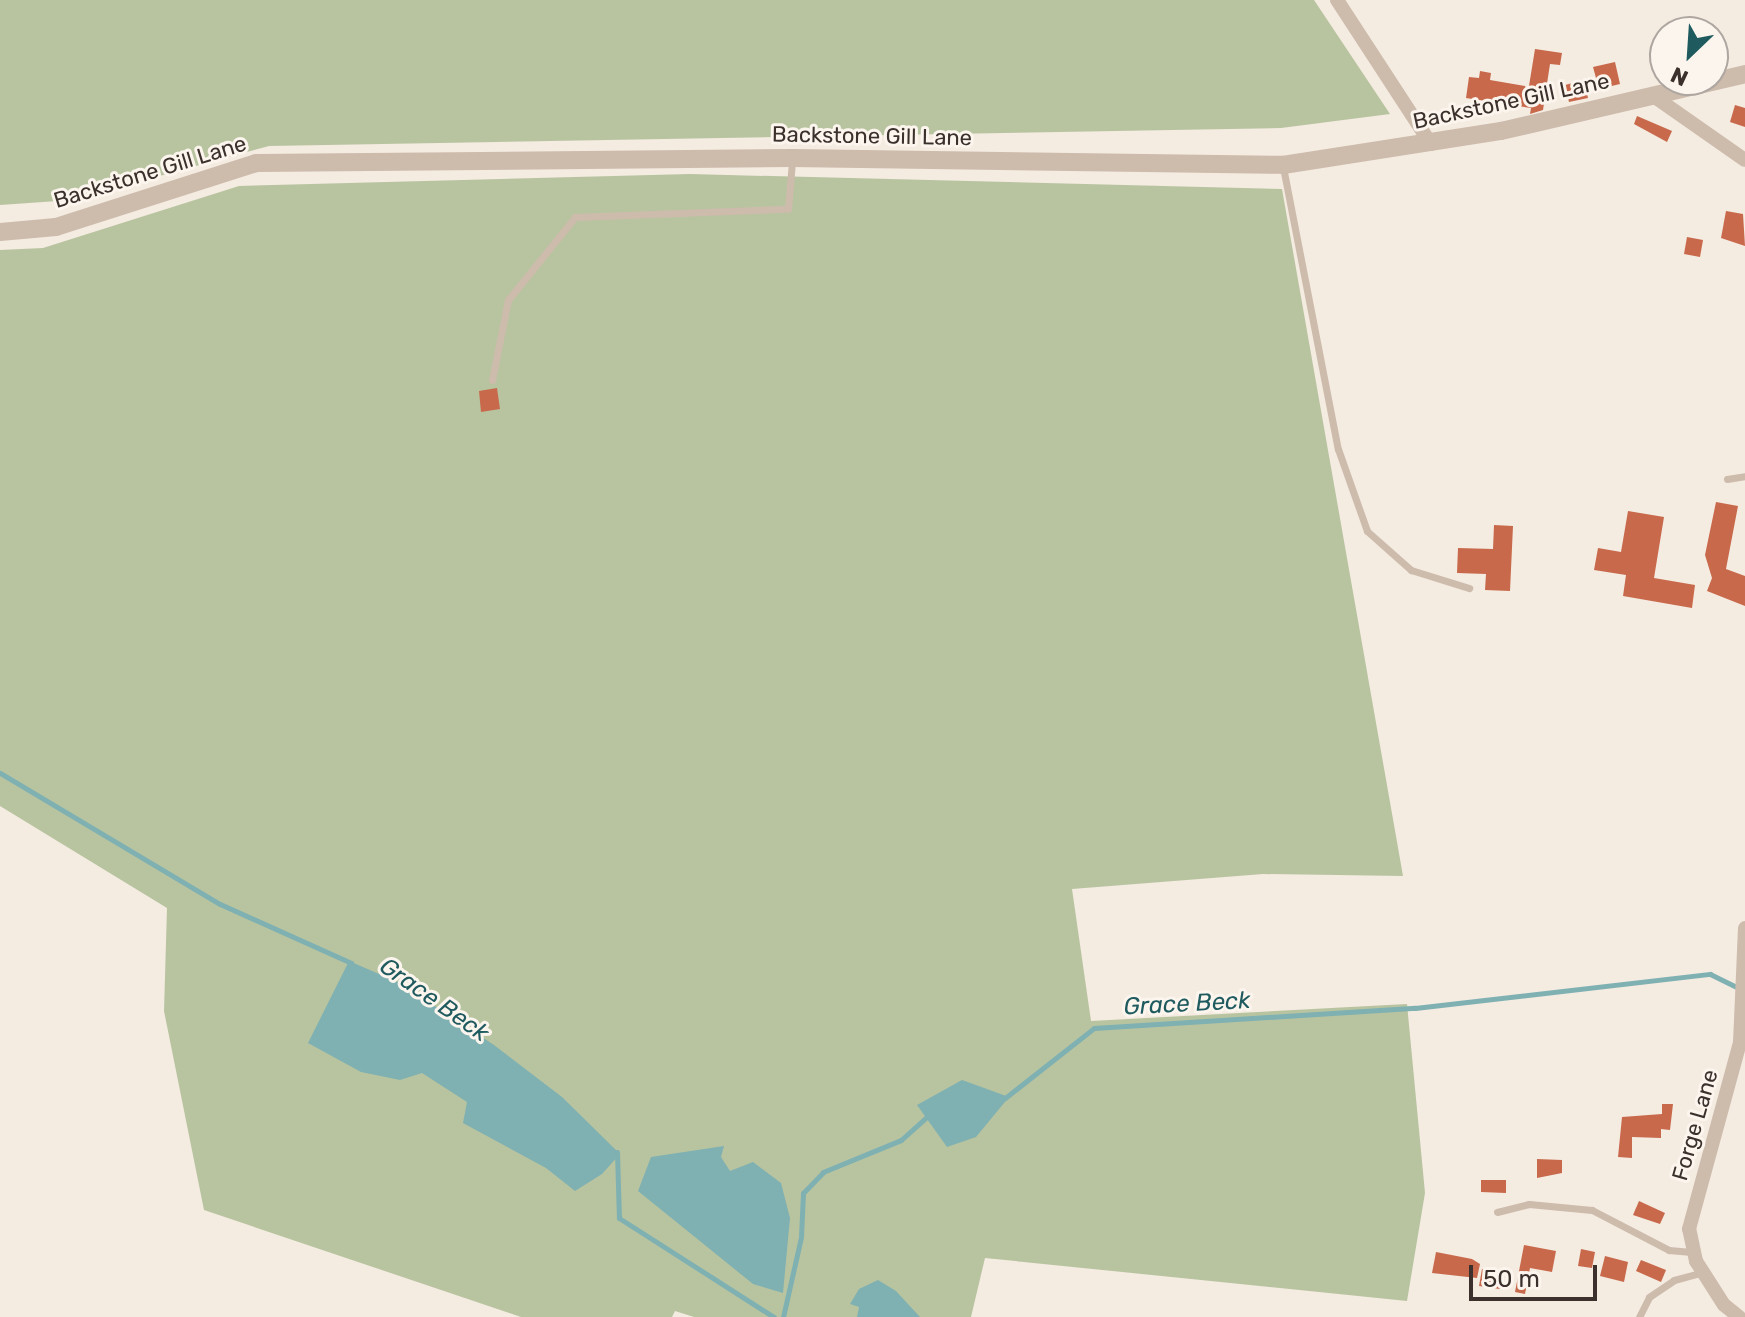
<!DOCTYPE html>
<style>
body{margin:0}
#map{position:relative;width:1745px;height:1317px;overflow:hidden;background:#f4ebe1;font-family:Rubik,sans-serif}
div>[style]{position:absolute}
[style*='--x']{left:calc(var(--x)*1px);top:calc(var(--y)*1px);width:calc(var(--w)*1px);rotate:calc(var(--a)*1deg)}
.green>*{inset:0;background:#b8c4a0}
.water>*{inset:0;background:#7fb0b2}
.stream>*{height:5px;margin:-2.5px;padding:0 2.5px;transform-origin:2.5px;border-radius:2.5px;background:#7fb0b2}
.building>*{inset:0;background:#c8694b}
.service>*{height:7px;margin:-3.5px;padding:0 3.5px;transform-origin:3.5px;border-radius:3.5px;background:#cdbbac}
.minor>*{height:14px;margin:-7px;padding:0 7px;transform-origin:7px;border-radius:7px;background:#cdbbac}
.tertiary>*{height:18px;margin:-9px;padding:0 9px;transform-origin:9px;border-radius:9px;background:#cdbbac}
span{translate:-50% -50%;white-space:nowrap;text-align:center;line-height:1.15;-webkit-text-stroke:6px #fbf5ee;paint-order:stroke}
.street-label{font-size:22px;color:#3b302b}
.water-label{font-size:24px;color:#1f5a5e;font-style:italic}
.north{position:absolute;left:1649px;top:16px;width:80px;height:80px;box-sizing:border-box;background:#fbf5ee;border:2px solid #aea6a0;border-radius:50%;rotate:205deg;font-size:22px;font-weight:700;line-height:32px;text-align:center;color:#3b302b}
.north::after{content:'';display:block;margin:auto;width:28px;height:36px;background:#1f5a5e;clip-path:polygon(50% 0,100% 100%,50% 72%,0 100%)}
.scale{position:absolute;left:1469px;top:1265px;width:128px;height:36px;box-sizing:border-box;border:4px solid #3b302b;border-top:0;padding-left:10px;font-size:24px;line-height:28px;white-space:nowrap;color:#3b302b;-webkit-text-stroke:6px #fbf5ee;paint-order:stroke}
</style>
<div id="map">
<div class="green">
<div style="clip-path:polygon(0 0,1314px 0,1390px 114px,1281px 128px,269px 146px,72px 200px,0 205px)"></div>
<div style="clip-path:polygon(690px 174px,1282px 189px,1403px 876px,1263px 874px,1072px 889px,1091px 1021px,1407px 1004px,1425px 1193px,1407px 1301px,985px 1258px,971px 1317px,694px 1317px,675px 1311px,672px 1317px,521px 1317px,204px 1210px,164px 1011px,167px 908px,0 806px,0 250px,43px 248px,239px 186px)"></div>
</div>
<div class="water">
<div style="clip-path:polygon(349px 961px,400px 983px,494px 1045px,562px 1097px,620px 1154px,602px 1174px,575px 1191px,546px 1168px,463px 1123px,467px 1102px,422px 1073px,400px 1080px,361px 1072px,308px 1043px)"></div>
<div style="clip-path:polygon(962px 1080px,1009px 1097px,976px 1137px,947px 1147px,917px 1105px)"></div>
<div style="clip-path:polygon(724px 1146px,721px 1157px,730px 1171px,753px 1162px,781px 1183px,790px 1218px,783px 1293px,753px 1284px,638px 1191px,651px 1157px)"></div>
<div style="clip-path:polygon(878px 1280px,896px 1291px,920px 1317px,857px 1317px,859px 1307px,850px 1304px,859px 1289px)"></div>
</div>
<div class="stream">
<div style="--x:0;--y:773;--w:256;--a:30.8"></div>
<div style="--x:220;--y:904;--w:144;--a:24.2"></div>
<div style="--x:1005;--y:1098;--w:113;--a:-38.2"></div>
<div style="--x:1094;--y:1028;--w:322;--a:-3.6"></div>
<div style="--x:1415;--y:1008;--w:297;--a:-6.6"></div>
<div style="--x:1710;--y:974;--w:34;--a:26"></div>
<div style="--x:617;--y:1152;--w:66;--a:88.3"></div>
<div style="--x:619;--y:1218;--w:184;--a:32.6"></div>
<div style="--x:783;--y:1317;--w:82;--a:-77.3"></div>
<div style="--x:801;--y:1237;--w:44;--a:-87.4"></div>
<div style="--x:803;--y:1193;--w:29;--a:-46"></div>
<div style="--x:823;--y:1172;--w:84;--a:-22.3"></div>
<div style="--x:901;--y:1140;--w:38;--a:-42"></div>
</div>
<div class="building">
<div style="clip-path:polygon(1535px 49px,1562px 53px,1560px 65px,1550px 64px,1543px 110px,1530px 114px,1531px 108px,1466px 98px,1469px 77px,1479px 78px,1480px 71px,1491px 73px,1490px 80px,1525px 86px,1528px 92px)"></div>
<div style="clip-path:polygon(1615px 62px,1620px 84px,1599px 89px,1593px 67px)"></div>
<div style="clip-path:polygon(1584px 80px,1588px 98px,1569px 102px,1565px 85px)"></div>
<div style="clip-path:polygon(1735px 105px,1745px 108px,1745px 127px,1730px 122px)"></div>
<div style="clip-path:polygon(1637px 116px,1672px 131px,1667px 142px,1634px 124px)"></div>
<div style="clip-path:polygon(1726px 211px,1743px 214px,1745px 246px,1721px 238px)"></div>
<div style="clip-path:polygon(1687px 237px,1703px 240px,1700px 257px,1684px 254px)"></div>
<div style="clip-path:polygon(497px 388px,500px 409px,481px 412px,479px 391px)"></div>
<div style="clip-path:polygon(1716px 502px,1738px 506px,1726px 569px,1745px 576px,1745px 606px,1707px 591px,1712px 578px,1705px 555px)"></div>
<div style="clip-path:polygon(1628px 511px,1664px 517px,1654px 578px,1695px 585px,1692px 608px,1623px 596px,1626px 575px,1594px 570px,1598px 548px,1621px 552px)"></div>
<div style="clip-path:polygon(1494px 525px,1513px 526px,1510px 591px,1485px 590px,1486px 574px,1457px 573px,1458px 548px,1493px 549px)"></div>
<div style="clip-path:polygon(1662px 1104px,1673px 1104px,1670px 1130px,1661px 1129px,1661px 1138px,1632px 1137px,1632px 1158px,1618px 1157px,1622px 1117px,1662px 1114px)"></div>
<div style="clip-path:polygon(1537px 1159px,1562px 1160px,1562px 1173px,1537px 1178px)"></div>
<div style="clip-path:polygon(1481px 1180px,1506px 1180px,1506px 1193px,1481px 1192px)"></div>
<div style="clip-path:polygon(1639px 1201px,1665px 1213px,1660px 1224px,1633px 1215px)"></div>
<div style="clip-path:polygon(1524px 1245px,1556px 1251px,1552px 1272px,1530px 1268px,1525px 1294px,1515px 1292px)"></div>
<div style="clip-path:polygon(1581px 1249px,1595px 1252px,1592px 1268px,1578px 1266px)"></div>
<div style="clip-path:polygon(1436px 1252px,1472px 1259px,1480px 1264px,1477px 1278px,1432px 1273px)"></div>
<div style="clip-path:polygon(1605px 1256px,1628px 1262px,1624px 1282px,1600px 1276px)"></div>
<div style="clip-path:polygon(1641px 1260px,1666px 1270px,1661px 1282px,1636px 1271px)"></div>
<div style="clip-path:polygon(1482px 1269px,1503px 1272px,1500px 1289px,1479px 1286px)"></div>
</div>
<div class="service">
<div style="--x:1283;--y:167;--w:287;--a:79"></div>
<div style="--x:1338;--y:449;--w:87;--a:70.5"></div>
<div style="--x:1367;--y:531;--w:59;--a:41.6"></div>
<div style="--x:1411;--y:570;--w:61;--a:17.2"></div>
<div style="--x:492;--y:380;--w:82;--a:-78.7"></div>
<div style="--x:508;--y:300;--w:107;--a:-51.1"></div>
<div style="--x:575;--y:217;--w:213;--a:-2.2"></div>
<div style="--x:788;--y:209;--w:48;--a:-85.2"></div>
<div style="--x:1727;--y:479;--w:18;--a:-9"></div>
<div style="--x:1497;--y:1212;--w:33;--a:-14"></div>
<div style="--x:1529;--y:1204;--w:63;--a:5.4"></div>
<div style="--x:1592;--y:1210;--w:87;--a:27.5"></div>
<div style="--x:1669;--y:1250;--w:25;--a:5"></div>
<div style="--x:1639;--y:1317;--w:22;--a:-63"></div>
<div style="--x:1649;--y:1297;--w:30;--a:-34"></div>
<div style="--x:1674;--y:1280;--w:30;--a:-15"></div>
</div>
<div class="minor">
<div style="--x:1337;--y:0;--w:172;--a:56.9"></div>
<div style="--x:1652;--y:95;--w:113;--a:35"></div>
<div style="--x:1739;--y:1317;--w:19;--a:-141"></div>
<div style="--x:1724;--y:1305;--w:52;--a:-122.5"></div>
<div style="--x:1696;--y:1261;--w:33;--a:-102"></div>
<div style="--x:1689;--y:1229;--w:193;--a:-74.7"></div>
<div style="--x:1740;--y:1043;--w:115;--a:-87.5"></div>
</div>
<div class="tertiary">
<div style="--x:0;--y:232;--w:56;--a:-5.1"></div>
<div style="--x:56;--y:227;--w:210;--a:-17.7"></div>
<div style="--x:256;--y:163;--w:536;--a:-0.53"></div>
<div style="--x:792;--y:158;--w:491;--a:0.8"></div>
<div style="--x:1283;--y:165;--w:221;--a:-8.9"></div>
<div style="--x:1501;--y:131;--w:251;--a:-13.1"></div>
</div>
<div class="street-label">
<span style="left:1511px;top:101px;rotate:-12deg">Backstone Gill Lane</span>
<span style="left:872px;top:136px;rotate:1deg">Backstone Gill Lane</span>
<span style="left:150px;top:172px;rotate:-17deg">Backstone Gill Lane</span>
<span style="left:1695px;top:1125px;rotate:-74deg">Forge Lane</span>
</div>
<div class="water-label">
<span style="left:434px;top:1000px;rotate:35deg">Grace Beck</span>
<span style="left:1187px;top:1004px;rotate:-3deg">Grace Beck</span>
</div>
<div class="north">N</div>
<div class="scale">50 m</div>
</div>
